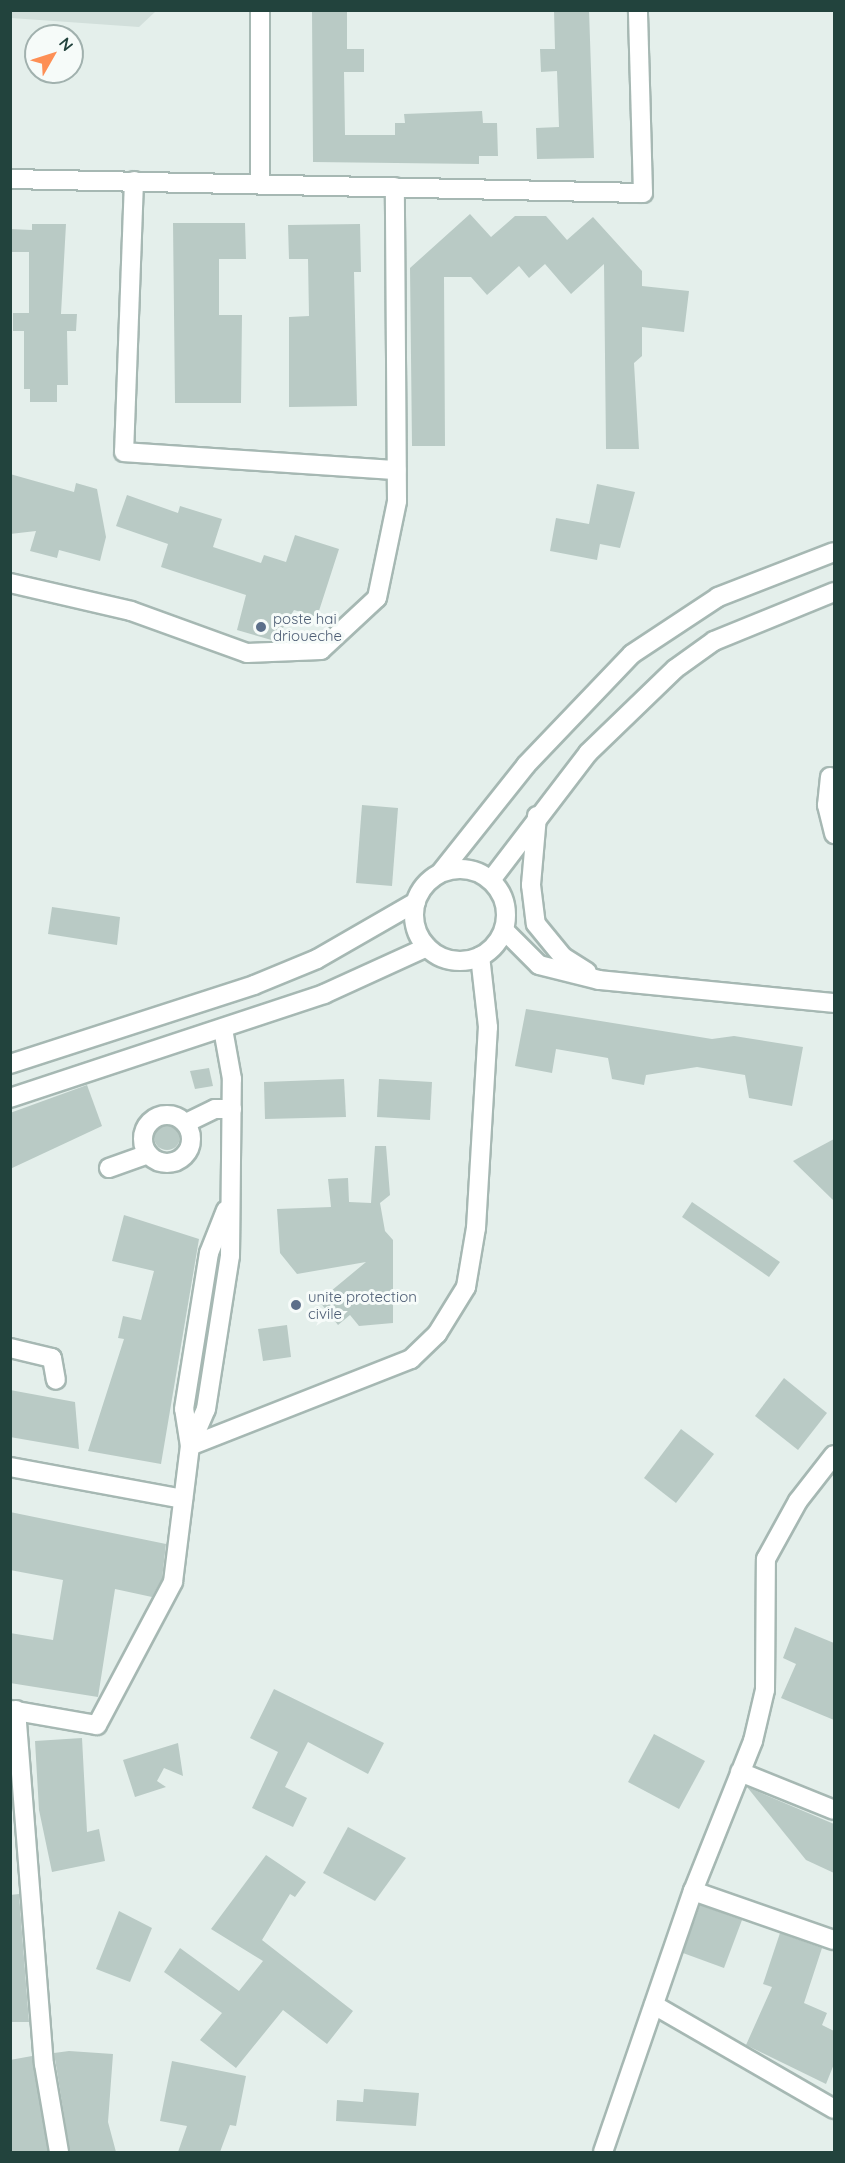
<!DOCTYPE html>
<style>
body{margin:0}
#map{position:relative;width:845px;height:2163px;overflow:hidden;background:#e4efeb;font-family:Quicksand,sans-serif}
div>[style]{position:absolute}
[style*='--x']{left:calc(var(--x)*1px);top:calc(var(--y)*1px);width:calc(var(--w)*1px);rotate:calc(var(--a)*1deg)}
.built>*{inset:0;background:#d2dfdb}
.building>*{inset:0;background:#b9cac5}
.round{border-radius:50%}
.roads{filter:drop-shadow(2px 0 #a6b8b3) drop-shadow(-2px 0 #a6b8b3) drop-shadow(0 2px #a6b8b3) drop-shadow(0 -2px #a6b8b3)}
.minor>*{height:18px;margin:-9px;padding:0 9px;transform-origin:9px;border-radius:9px;background:#fff}
.minor>.ring{margin:-9px;padding:0;box-sizing:content-box;background:none;border:18px solid #fff;border-radius:50%}
.dots>*{width:16px;height:16px;translate:-50% -50%;box-sizing:border-box;border:3px solid #f6fbf9;border-radius:50%}
span{translate:-50% -50%;white-space:nowrap;text-align:center;line-height:1.15;-webkit-text-stroke:6px #f6fbf9;paint-order:stroke}
.service-label{font-size:15px;color:#4e5e75}
.left{translate:0 -50%;text-align:left}
.frame{position:absolute;inset:0;border:12px solid #22433d;pointer-events:none}
.north{position:absolute;left:24px;top:24px;width:60px;height:60px;box-sizing:border-box;background:#f6fbf9;border:2px solid #a1b1ae;border-radius:50%;rotate:51deg;font-size:16px;font-weight:700;line-height:24px;text-align:center;color:#22433d}
.north::after{content:'';display:block;margin:auto;width:21px;height:27px;background:#fd8f55;clip-path:polygon(50% 0,100% 100%,50% 72%,0 100%)}
</style>
<div id="map">
<div class="built">
<div style="clip-path:polygon(10px 11px,11px 10px,156px 11px,139px 27px,11px 18px)"></div>
</div>
<div class="building">
<div style="clip-path:polygon(312px 10px,347px 10px,347px 49px,364px 49px,364px 72px,344px 72px,345px 135px,395px 135px,395px 123px,405px 123px,404px 114px,482px 111px,483px 123px,497px 123px,498px 156px,479px 156px,479px 164px,313px 162px)"></div>
<div style="clip-path:polygon(554px 10px,589px 10px,594px 158px,537px 159px,536px 128px,559px 127px,557px 71px,541px 72px,540px 49px,555px 49px)"></div>
<div style="clip-path:polygon(470px 214px,491px 237px,515px 216px,546px 216px,567px 240px,593px 217px,642px 271px,642px 286px,689px 291px,684px 332px,642px 327px,642px 356px,634px 363px,639px 449px,606px 449px,604px 264px,571px 294px,545px 264px,529px 278px,519px 266px,487px 295px,471px 277px,444px 277px,445px 446px,412px 446px,410px 268px)"></div>
<div style="clip-path:polygon(173px 223px,245px 223px,246px 259px,219px 259px,219px 315px,242px 315px,241px 403px,175px 403px)"></div>
<div style="clip-path:polygon(32px 224px,66px 224px,61px 314px,77px 314px,76px 331px,67px 331px,68px 385px,57px 385px,57px 402px,30px 402px,30px 389px,24px 389px,24px 331px,13px 331px,13px 313px,29px 313px,29px 252px,10px 252px,10px 229px,32px 230px)"></div>
<div style="clip-path:polygon(360px 224px,361px 272px,354px 272px,357px 406px,289px 407px,289px 317px,309px 316px,308px 259px,289px 259px,288px 225px)"></div>
<div style="clip-path:polygon(10px 474px,74px 492px,76px 483px,97px 489px,106px 537px,100px 561px,59px 550px,57px 558px,30px 551px,36px 531px,10px 534px)"></div>
<div style="clip-path:polygon(597px 484px,635px 492px,620px 548px,600px 544px,597px 560px,550px 551px,556px 518px,589px 524px)"></div>
<div style="clip-path:polygon(127px 495px,178px 513px,180px 506px,222px 519px,213px 547px,261px 563px,264px 555px,286px 562px,295px 535px,339px 549px,317px 617px,294px 610px,275px 641px,237px 630px,246px 595px,161px 567px,168px 544px,116px 526px)"></div>
<div style="clip-path:polygon(362px 805px,398px 808px,392px 886px,356px 883px)"></div>
<div style="clip-path:polygon(52px 907px,120px 917px,117px 945px,48px 934px)"></div>
<div style="clip-path:polygon(526px 1009px,712px 1039px,734px 1036px,803px 1047px,792px 1106px,749px 1098px,745px 1075px,697px 1067px,646px 1075px,644px 1085px,612px 1079px,608px 1058px,556px 1049px,552px 1073px,515px 1066px)"></div>
<div style="clip-path:polygon(209px 1068px,213px 1086px,195px 1089px,190px 1071px)"></div>
<div style="clip-path:polygon(344px 1079px,346px 1117px,265px 1119px,264px 1082px)"></div>
<div style="clip-path:polygon(379px 1079px,432px 1082px,430px 1120px,377px 1117px)"></div>
<div style="clip-path:polygon(87px 1085px,102px 1126px,10px 1169px,10px 1113px)"></div>
<div class="round" style="left:154px;top:1124px;width:26px;height:26px"></div>
<div style="clip-path:polygon(834px 1139px,834px 1201px,793px 1161px)"></div>
<div style="clip-path:polygon(375px 1146px,386px 1146px,390px 1195px,380px 1203px,385px 1231px,393px 1240px,393px 1323px,359px 1326px,350px 1315px,338px 1325px,319px 1301px,366px 1262px,297px 1274px,280px 1253px,277px 1209px,331px 1207px,328px 1179px,348px 1178px,349px 1202px,371px 1203px)"></div>
<div style="clip-path:polygon(692px 1202px,780px 1262px,769px 1277px,682px 1217px)"></div>
<div style="clip-path:polygon(124px 1215px,199px 1239px,161px 1464px,88px 1451px,124px 1339px,118px 1338px,123px 1316px,141px 1320px,154px 1271px,112px 1261px)"></div>
<div style="clip-path:polygon(287px 1325px,291px 1357px,263px 1361px,258px 1329px)"></div>
<div style="clip-path:polygon(784px 1378px,827px 1413px,798px 1450px,755px 1416px)"></div>
<div style="clip-path:polygon(10px 1390px,75px 1402px,79px 1449px,10px 1437px)"></div>
<div style="clip-path:polygon(681px 1429px,714px 1454px,676px 1503px,644px 1478px)"></div>
<div style="clip-path:polygon(10px 1512px,166px 1544px,162px 1579px,152px 1597px,115px 1589px,98px 1697px,10px 1683px,10px 1633px,53px 1640px,63px 1580px,10px 1570px)"></div>
<div style="clip-path:polygon(795px 1627px,834px 1643px,834px 1720px,781px 1698px,796px 1664px,783px 1658px)"></div>
<div style="clip-path:polygon(274px 1689px,384px 1743px,368px 1774px,308px 1742px,285px 1787px,307px 1798px,293px 1827px,252px 1808px,278px 1752px,250px 1738px)"></div>
<div style="clip-path:polygon(654px 1734px,705px 1761px,679px 1809px,628px 1782px)"></div>
<div style="clip-path:polygon(82px 1738px,87px 1832px,99px 1829px,105px 1861px,52px 1872px,39px 1810px,35px 1741px)"></div>
<div style="clip-path:polygon(178px 1743px,183px 1776px,164px 1768px,157px 1781px,166px 1787px,135px 1797px,123px 1760px)"></div>
<div style="clip-path:polygon(747px 1787px,834px 1824px,834px 1873px,806px 1860px)"></div>
<div style="clip-path:polygon(348px 1827px,406px 1858px,375px 1901px,323px 1873px)"></div>
<div style="clip-path:polygon(266px 1855px,306px 1882px,295px 1897px,290px 1894px,262px 1940px,353px 2011px,327px 2044px,283px 2010px,236px 2068px,200px 2040px,222px 2013px,164px 1972px,180px 1948px,239px 1991px,263px 1961px,211px 1929px)"></div>
<div style="clip-path:polygon(19px 1894px,29px 2022px,10px 2022px,10px 1895px)"></div>
<div style="clip-path:polygon(700px 1905px,742px 1920px,724px 1968px,683px 1953px)"></div>
<div style="clip-path:polygon(119px 1911px,152px 1928px,130px 1982px,96px 1969px)"></div>
<div style="clip-path:polygon(780px 1933px,822px 1948px,804px 2003px,827px 2013px,822px 2025px,834px 2031px,834px 2064px,826px 2084px,746px 2045px,772px 1987px,763px 1984px)"></div>
<div style="clip-path:polygon(69px 2051px,113px 2054px,108px 2122px,116px 2152px,70px 2152px,54px 2053px)"></div>
<div style="clip-path:polygon(32px 2056px,48px 2152px,10px 2152px,10px 2060px)"></div>
<div style="clip-path:polygon(172px 2061px,246px 2076px,236px 2126px,230px 2125px,220px 2152px,178px 2152px,187px 2126px,160px 2121px)"></div>
<div style="clip-path:polygon(364px 2089px,419px 2093px,416px 2126px,336px 2121px,337px 2100px,363px 2102px)"></div>
</div>
<div class="roads">
<div class="minor">
<div style="--x:260;--y:10;--w:173;--a:90"></div>
<div style="--x:10;--y:179;--w:633;--a:1.27"></div>
<div style="--x:643;--y:193;--w:183;--a:-91.6"></div>
<div style="--x:134;--y:181;--w:271;--a:92.1"></div>
<div style="--x:124;--y:452;--w:273;--a:3.8"></div>
<div style="--x:10;--y:583;--w:124;--a:13"></div>
<div style="--x:131;--y:611;--w:123;--a:19.9"></div>
<div style="--x:247;--y:653;--w:74;--a:-2.3"></div>
<div style="--x:321;--y:650;--w:76;--a:-42.9"></div>
<div style="--x:377;--y:598;--w:99;--a:-78.3"></div>
<div style="--x:397;--y:501;--w:314;--a:-90.4"></div>
<div style="--x:830;--y:777;--w:28;--a:96"></div>
<div style="--x:827;--y:805;--w:30;--a:76"></div>
<div style="--x:537;--y:816;--w:69;--a:95"></div>
<div style="--x:531;--y:885;--w:39;--a:83"></div>
<div style="--x:536;--y:924;--w:43;--a:50.7"></div>
<div style="--x:563;--y:957;--w:28;--a:32"></div>
<div class="ring" style="left:414px;top:869px;width:74px;height:74px"></div>
<div style="--x:441;--y:872;--w:137;--a:-51.5"></div>
<div style="--x:526;--y:765;--w:153;--a:-46.3"></div>
<div style="--x:632;--y:654;--w:103;--a:-33.5"></div>
<div style="--x:718;--y:597;--w:124;--a:-21.2"></div>
<div style="--x:491;--y:880;--w:160;--a:-52.6"></div>
<div style="--x:588;--y:753;--w:121;--a:-44"></div>
<div style="--x:675;--y:669;--w:48;--a:-35.7"></div>
<div style="--x:714;--y:641;--w:130;--a:-22.2"></div>
<div style="--x:504;--y:930;--w:49;--a:45"></div>
<div style="--x:539;--y:965;--w:62;--a:14"></div>
<div style="--x:599;--y:980;--w:236;--a:5.6"></div>
<div style="--x:10;--y:1064;--w:256;--a:-17.9"></div>
<div style="--x:254;--y:985;--w:68;--a:-22.4"></div>
<div style="--x:317;--y:959;--w:114;--a:-29.9"></div>
<div style="--x:10;--y:1098;--w:331;--a:-18.3"></div>
<div style="--x:324;--y:994;--w:113;--a:-24.5"></div>
<div class="ring" style="left:143px;top:1115px;width:30px;height:30px"></div>
<div style="--x:186;--y:1123;--w:32;--a:-26"></div>
<div style="--x:215;--y:1109;--w:17;--a:0"></div>
<div style="--x:109;--y:1168;--w:41;--a:-19.7"></div>
<div style="--x:10;--y:1348;--w:43;--a:13.4"></div>
<div style="--x:52;--y:1358;--w:22;--a:80"></div>
<div style="--x:190;--y:1446;--w:238;--a:-21.5"></div>
<div style="--x:411;--y:1359;--w:36;--a:-44"></div>
<div style="--x:437;--y:1334;--w:55;--a:-58.3"></div>
<div style="--x:466;--y:1287;--w:60;--a:-80.4"></div>
<div style="--x:476;--y:1228;--w:201;--a:-86.6"></div>
<div style="--x:488;--y:1027;--w:71;--a:-96.4"></div>
<div style="--x:190;--y:1446;--w:37;--a:-99"></div>
<div style="--x:184;--y:1409;--w:158;--a:-80.9"></div>
<div style="--x:209;--y:1253;--w:46;--a:-68.4"></div>
<div style="--x:10;--y:1467;--w:176;--a:10.5"></div>
<div style="--x:10;--y:1710;--w:88;--a:9.8"></div>
<div style="--x:97;--y:1725;--w:162;--a:-62"></div>
<div style="--x:173;--y:1582;--w:137;--a:-82.9"></div>
<div style="--x:190;--y:1446;--w:40;--a:-66.6"></div>
<div style="--x:206;--y:1409;--w:155;--a:-81.1"></div>
<div style="--x:230;--y:1256;--w:177;--a:-89.4"></div>
<div style="--x:232;--y:1079;--w:51;--a:-100.2"></div>
<div style="--x:16;--y:1710;--w:355;--a:85.5"></div>
<div style="--x:44;--y:2064;--w:89;--a:80.3"></div>
<div style="--x:740;--y:1772;--w:101;--a:22"></div>
<div style="--x:693;--y:1891;--w:149;--a:19.2"></div>
<div style="--x:654;--y:2005;--w:208;--a:30"></div>
<div style="--x:603;--y:2152;--w:276;--a:-71"></div>
<div style="--x:693;--y:1891;--w:162;--a:-68.2"></div>
<div style="--x:753;--y:1741;--w:52;--a:-76.8"></div>
<div style="--x:765;--y:1690;--w:131;--a:-89.6"></div>
<div style="--x:766;--y:1559;--w:66;--a:-61.1"></div>
<div style="--x:798;--y:1501;--w:58;--a:-52"></div>
</div>
</div>
<div class="dots">
<div style="left:261px;top:627px;background:#5c6f8a"></div>
<div style="left:296px;top:1305px;background:#5c6f8a"></div>
</div>
<div class="service-label">
<span class="left" style="left:273px;top:627px">poste hai<br>drioueche</span>
<span class="left" style="left:308px;top:1305px">unite protection<br>civile</span>
</div>
<div class="frame"></div>
<div class="north">N</div>
</div>
